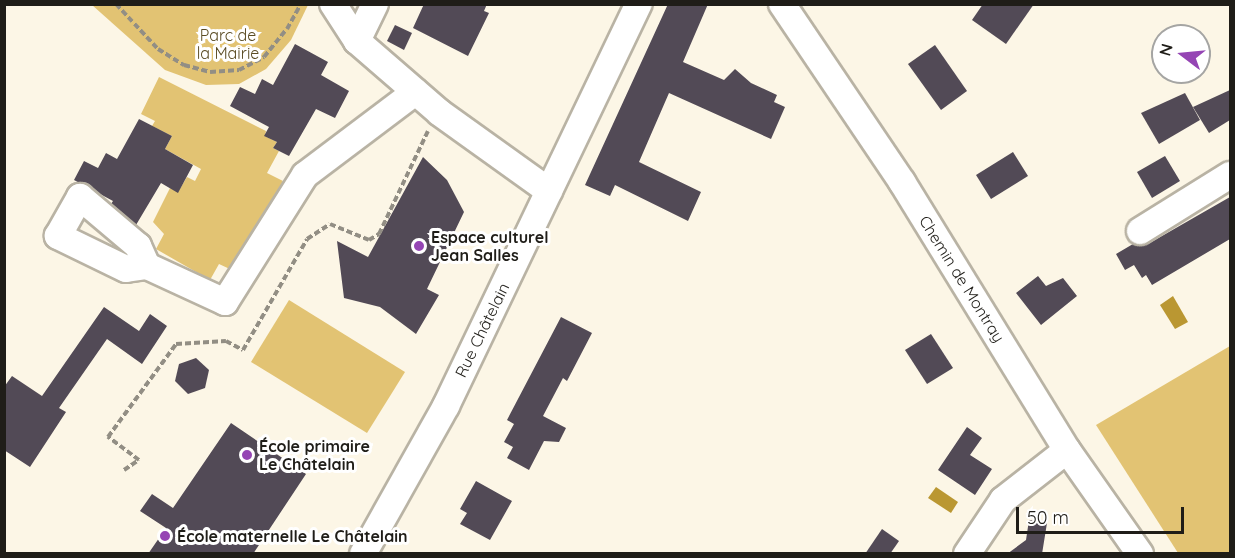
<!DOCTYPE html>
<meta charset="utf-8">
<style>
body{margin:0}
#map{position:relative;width:1235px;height:558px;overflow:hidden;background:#fcf6e6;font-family:Quicksand,sans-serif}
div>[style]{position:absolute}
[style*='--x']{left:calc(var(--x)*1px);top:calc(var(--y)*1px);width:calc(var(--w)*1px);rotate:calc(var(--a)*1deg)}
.green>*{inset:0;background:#e2c373}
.water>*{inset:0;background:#ba9732}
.building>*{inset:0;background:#524a56}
.path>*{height:4px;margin-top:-2px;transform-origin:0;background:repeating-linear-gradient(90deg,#928e84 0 6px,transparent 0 9px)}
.roads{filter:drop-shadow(2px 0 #b9b3a4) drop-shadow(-2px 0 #b9b3a4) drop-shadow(0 2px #b9b3a4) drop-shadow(0 -2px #b9b3a4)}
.minor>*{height:26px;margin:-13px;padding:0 13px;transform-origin:13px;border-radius:13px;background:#fff}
.dots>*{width:16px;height:16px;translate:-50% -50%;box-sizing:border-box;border:3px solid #fff;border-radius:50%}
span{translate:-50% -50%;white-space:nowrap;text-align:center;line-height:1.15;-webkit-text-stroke:6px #fff;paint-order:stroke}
.park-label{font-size:16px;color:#5a4b23}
.poi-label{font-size:16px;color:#1f1d18;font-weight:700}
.left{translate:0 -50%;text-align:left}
.street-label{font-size:16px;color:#1f1d18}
.frame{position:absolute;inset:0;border:6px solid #1f1d18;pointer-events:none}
.north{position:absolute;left:1151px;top:24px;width:60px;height:60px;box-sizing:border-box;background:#fff;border:2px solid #a5a5a3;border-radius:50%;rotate:286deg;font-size:16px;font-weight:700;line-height:24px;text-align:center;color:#1f1d18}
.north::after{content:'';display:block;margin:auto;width:21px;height:27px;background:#9545b4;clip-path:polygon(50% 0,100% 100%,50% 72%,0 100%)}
.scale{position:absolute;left:1016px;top:507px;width:168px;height:27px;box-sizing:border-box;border:3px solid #1f1d18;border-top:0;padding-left:8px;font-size:18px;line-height:21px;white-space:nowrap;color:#1f1d18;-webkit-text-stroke:4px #fff;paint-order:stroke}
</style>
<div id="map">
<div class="green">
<div style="clip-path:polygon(92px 5px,308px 5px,291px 40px,266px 69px,239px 84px,206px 85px,165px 70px)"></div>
<div style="clip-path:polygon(159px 77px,266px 131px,265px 136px,277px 142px,273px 148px,279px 151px,267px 173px,283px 181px,257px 229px,234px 271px,219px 264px,210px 280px,156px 249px,164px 234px,153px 222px,170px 188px,178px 192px,187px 177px,195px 181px,201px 169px,165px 149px,172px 136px,152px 126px,155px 121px,141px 114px)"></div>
<div style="clip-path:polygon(289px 300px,405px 372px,367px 433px,251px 362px)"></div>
<div style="clip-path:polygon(1230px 346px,1230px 553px,1178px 553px,1096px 425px)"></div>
</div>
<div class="water">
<div style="clip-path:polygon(1173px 296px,1188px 322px,1175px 329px,1160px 305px)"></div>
<div style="clip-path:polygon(936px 487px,958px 502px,951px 513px,928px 498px)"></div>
</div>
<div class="building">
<div style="clip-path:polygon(424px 4px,487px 4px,484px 11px,489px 13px,468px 56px,413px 28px)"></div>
<div style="clip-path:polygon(668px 4px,708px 4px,683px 62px,724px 80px,735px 69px,751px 83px,777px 95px,774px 102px,785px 107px,771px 139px,669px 93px,639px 162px,701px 192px,688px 221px,615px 185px,610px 196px,585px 185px)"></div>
<div style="clip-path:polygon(983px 4px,1034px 4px,1006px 44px,972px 20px)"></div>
<div style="clip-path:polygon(395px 25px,412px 33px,404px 50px,387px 41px)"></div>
<div style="clip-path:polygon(295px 44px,328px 62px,321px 75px,349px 91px,335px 118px,316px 109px,289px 156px,273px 148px,277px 142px,264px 136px,269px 127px,230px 106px,240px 87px,255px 94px,262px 79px,273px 85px)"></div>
<div style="clip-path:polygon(935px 45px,967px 91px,941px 110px,908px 64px)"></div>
<div style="clip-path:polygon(1230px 90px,1230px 120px,1209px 133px,1193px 107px)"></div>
<div style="clip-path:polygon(1185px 93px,1200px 120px,1159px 144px,1141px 113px)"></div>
<div style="clip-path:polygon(139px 119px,172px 136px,165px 149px,193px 165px,178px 193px,161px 183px,136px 225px,111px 204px,113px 201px,74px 180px,84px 161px,98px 168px,106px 153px,117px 159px)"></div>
<div style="clip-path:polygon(1013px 152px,1028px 176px,991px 199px,976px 175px)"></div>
<div style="clip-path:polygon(1165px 156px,1180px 181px,1152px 198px,1137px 172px)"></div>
<div style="clip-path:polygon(423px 157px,447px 180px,464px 212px,427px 289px,439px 295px,416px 334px,380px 307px,344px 298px,337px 241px,368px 257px)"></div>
<div style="clip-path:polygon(1230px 197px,1230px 239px,1152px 285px,1146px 275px,1142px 278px,1134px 265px,1125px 270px,1116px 254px,1133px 244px,1148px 244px)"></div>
<div style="clip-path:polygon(1038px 276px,1046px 286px,1063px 278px,1077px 296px,1041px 325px,1016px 293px)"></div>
<div style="clip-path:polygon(104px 307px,139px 331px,150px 314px,167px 326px,142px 364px,107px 339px,59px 408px,66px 412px,30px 467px,4px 450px,4px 387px,12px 376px,42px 396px)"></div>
<div style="clip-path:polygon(561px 317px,592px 333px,567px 381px,563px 378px,543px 416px,566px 428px,559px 442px,544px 441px,529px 470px,507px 458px,513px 447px,504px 442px,514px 424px,507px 420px)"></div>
<div style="clip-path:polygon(931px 334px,953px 368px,927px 384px,905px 350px)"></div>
<div style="clip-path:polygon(196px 358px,209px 370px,205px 388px,188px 394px,175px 381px,179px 364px)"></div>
<div style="clip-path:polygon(231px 423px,306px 474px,253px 554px,148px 554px,166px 528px,140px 511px,152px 494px,173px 508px)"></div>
<div style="clip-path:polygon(967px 427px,982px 438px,970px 455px,992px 469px,975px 495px,938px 470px)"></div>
<div style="clip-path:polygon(476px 481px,512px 501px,490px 540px,460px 524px,467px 513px,460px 509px)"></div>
<div style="clip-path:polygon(1029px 520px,1047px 523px,1042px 554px,1007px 554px,1026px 540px)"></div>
<div style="clip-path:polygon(882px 529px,899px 541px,890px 554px,865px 554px)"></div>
</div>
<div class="path">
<div style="--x:116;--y:4;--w:62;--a:47"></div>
<div style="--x:158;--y:49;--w:31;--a:32"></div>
<div style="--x:184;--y:65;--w:27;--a:15"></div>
<div style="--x:210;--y:72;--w:29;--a:-4"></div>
<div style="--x:239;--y:70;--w:28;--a:-27"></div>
<div style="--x:264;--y:57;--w:36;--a:-51"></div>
<div style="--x:287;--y:29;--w:29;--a:-61"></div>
<div style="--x:124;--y:470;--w:18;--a:-34"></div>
<div style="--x:139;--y:460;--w:39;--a:-143"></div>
<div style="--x:108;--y:437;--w:115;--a:-53.8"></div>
<div style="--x:176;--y:344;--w:50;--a:-3.4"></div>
<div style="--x:226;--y:341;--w:19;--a:28"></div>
<div style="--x:243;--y:350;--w:128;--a:-60"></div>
<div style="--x:307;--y:239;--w:27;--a:-33"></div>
<div style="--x:330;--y:224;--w:42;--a:22.3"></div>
<div style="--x:369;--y:240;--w:12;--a:-31"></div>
<div style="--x:379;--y:234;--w:114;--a:-64.6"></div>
</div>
<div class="roads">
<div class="minor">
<div style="--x:333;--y:4;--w:44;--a:57"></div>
<div style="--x:357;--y:41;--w:110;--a:40.9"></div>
<div style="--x:440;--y:113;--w:134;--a:35.6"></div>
<div style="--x:782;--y:4;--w:215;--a:56"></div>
<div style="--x:902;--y:182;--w:315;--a:58.4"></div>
<div style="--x:1067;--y:450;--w:127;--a:54.9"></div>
<div style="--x:357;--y:41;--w:41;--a:-64.1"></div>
<div style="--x:1140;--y:231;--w:106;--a:-31.9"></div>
<div style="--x:147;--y:266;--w:21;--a:172"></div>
<div style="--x:126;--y:269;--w:76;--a:-154.1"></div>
<div style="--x:58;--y:236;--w:45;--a:-60.6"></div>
<div style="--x:80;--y:197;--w:76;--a:40.2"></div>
<div style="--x:138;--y:246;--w:22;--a:66"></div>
<div style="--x:147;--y:266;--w:86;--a:24.8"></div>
<div style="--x:225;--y:302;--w:150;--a:-57.8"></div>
<div style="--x:305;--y:175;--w:138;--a:-37"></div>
<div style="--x:363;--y:554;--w:170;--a:-60.7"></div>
<div style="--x:446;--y:406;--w:446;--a:-64.4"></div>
<div style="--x:967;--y:554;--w:65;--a:-56.3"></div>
<div style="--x:1003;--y:500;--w:81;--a:-38"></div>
</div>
</div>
<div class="dots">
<div style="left:419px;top:246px;background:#9545b4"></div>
<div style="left:247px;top:455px;background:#9545b4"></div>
<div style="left:165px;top:536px;background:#9545b4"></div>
</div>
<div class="park-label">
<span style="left:228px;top:44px">Parc de<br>la Mairie</span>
</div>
<div class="poi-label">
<span class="left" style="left:431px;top:246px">Espace culturel<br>Jean Salles</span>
<span class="left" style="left:259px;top:455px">École primaire<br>Le Châtelain</span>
<span class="left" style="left:177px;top:536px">École maternelle Le Châtelain</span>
</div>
<div class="street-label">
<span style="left:962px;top:279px;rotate:58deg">Chemin de Montray</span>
<span style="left:482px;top:330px;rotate:-64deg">Rue Châtelain</span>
</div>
<div class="frame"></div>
<div class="north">N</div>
<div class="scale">50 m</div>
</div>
